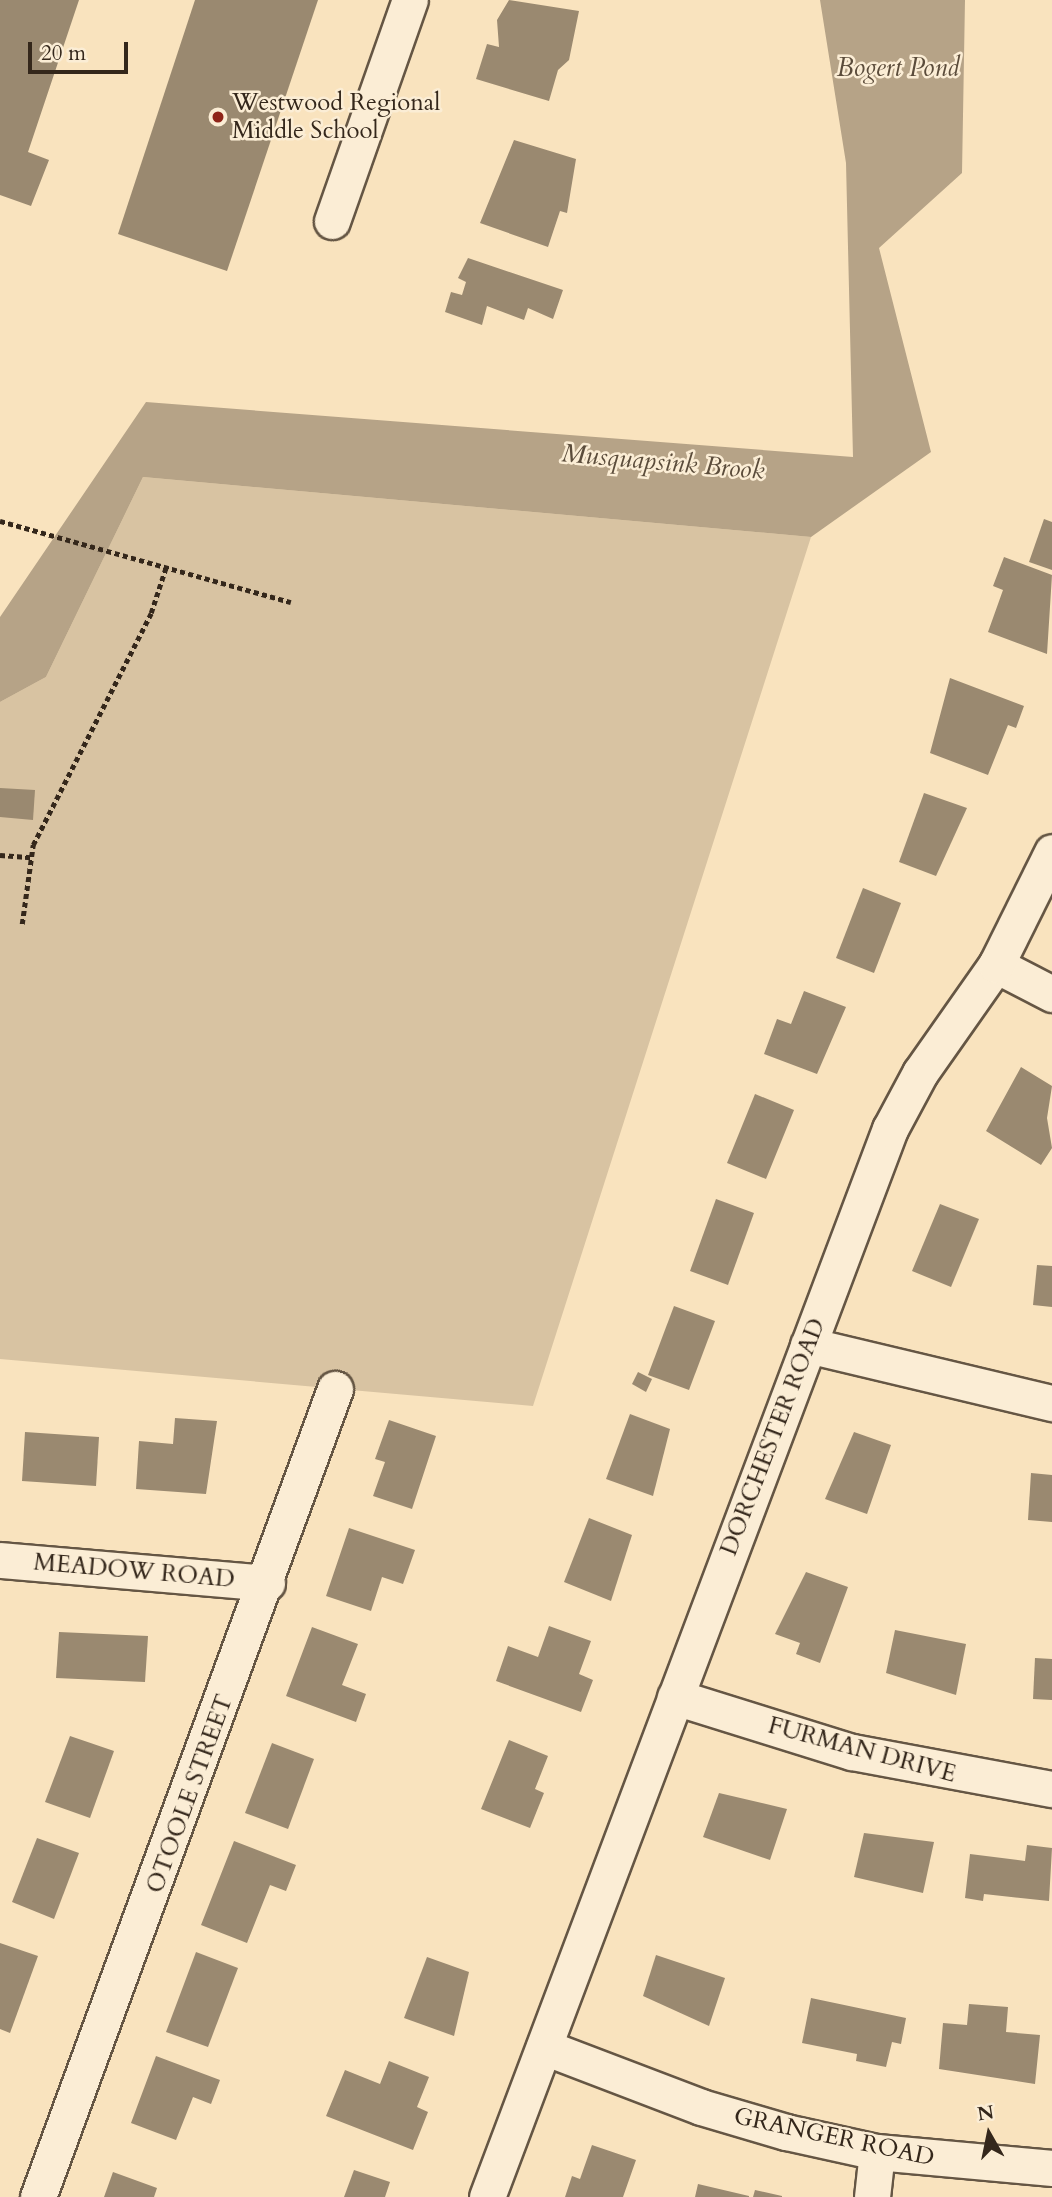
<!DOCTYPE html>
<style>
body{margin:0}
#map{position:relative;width:1052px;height:2197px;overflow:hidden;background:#f9e3be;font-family:Cardo,serif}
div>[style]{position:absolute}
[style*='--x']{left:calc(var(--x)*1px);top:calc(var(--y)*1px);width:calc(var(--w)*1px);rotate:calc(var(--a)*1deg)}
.green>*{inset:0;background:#d8c3a2}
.water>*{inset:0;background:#b6a387}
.building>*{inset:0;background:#9a8970}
.path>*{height:4.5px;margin-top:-2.25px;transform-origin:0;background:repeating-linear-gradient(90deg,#34271b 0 5px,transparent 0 8.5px)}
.roads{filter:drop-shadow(2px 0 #655644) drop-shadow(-2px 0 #655644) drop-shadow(0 2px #655644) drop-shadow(0 -2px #655644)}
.minor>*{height:35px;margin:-17.5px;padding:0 17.5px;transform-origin:17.5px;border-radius:17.5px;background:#fbedd5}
.dots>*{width:19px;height:19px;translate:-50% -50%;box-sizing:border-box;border:4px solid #fbedd5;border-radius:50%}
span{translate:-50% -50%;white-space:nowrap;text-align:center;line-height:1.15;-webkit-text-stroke:5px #fbedd5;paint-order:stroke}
.poi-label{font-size:24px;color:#34271b}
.left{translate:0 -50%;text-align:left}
.street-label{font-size:24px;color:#34271b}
.water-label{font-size:26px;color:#5b4c3b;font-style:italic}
.north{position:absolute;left:954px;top:2099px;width:70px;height:70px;-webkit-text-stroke:5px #fbedd5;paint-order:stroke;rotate:351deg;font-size:19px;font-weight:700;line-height:28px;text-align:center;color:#34271b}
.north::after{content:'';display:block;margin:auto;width:24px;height:32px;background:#34271b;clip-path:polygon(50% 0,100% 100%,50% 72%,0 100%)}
.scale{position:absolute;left:28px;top:42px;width:100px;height:32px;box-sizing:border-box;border:4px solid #34271b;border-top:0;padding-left:9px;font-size:21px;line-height:24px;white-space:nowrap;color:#34271b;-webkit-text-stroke:5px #fbedd5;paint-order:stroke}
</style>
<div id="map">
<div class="green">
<div style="clip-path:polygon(143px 477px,811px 537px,533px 1406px,0 1359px,0 702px,46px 677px)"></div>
</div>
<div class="water">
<div style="clip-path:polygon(820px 0,965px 0,962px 173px,879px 248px,931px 452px,811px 537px,143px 477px,46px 677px,0 702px,0 617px,146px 402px,853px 457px,846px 163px)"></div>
</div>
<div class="building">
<div style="clip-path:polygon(0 0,79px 0,28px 152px,49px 160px,31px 206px,0 195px)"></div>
<div style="clip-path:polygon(195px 0,318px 0,227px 271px,118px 234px)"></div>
<div style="clip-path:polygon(509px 0,579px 11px,569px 60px,558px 70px,549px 101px,476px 79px,487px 44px,499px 47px,497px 20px)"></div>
<div style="clip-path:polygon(514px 140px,576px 159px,567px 213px,560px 211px,548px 247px,480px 223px)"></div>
<div style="clip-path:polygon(468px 258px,563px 290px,553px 319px,528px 308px,524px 320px,487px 306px,482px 325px,445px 312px,451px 292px,462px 295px,466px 282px,458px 278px)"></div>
<div style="clip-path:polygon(1044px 519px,1052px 522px,1052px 570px,1029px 562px)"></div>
<div style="clip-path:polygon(1004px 557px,1052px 575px,1047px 654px,988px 632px,1003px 590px,993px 586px)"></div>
<div style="clip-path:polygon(950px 678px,1024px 706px,1016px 728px,1008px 725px,988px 775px,930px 753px)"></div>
<div style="clip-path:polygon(0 788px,35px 790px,33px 820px,0 817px)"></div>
<div style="clip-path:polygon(924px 793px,967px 808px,936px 876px,899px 862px)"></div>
<div style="clip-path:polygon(863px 888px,901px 903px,874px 973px,836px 958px)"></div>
<div style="clip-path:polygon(804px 991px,846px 1007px,817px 1074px,764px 1054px,777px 1019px,791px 1024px)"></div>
<div style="clip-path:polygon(1021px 1067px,1052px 1086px,1047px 1118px,1052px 1148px,1041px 1165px,986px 1131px)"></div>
<div style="clip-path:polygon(755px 1094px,794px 1110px,766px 1179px,727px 1163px)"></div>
<div style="clip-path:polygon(716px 1199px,754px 1213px,728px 1285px,690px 1271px)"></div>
<div style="clip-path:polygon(940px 1204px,979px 1219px,951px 1287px,912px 1271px)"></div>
<div style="clip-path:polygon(1037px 1265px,1052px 1266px,1052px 1307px,1033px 1305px)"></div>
<div style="clip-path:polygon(674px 1306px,715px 1321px,689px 1390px,648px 1375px)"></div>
<div style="clip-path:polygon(638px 1372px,652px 1379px,646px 1392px,632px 1384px)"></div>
<div style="clip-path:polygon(630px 1414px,670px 1429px,653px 1496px,606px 1479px)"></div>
<div style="clip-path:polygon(175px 1418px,217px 1421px,206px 1494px,136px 1489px,139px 1441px,173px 1444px)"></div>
<div style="clip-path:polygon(389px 1420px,436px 1436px,412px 1509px,373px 1496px,385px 1462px,375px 1459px)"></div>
<div style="clip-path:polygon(25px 1432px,99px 1437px,96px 1486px,22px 1481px)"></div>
<div style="clip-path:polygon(854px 1432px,891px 1445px,867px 1514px,825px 1499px)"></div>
<div style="clip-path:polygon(1031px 1473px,1052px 1475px,1052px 1522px,1028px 1520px)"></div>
<div style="clip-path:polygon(589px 1518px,632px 1535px,611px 1601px,564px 1582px)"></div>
<div style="clip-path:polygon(349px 1528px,415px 1550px,403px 1584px,382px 1577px,371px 1611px,326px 1596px)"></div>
<div style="clip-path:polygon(806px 1572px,848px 1587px,820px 1663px,796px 1654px,800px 1643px,775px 1634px)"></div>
<div style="clip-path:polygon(549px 1626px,591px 1641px,579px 1674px,593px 1680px,581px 1712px,496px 1681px,508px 1646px,538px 1657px)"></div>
<div style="clip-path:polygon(312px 1627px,358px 1644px,342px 1685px,366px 1694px,356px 1722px,286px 1696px)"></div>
<div style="clip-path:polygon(895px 1630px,966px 1644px,956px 1695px,886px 1673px)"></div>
<div style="clip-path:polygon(59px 1632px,148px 1636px,145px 1682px,56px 1678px)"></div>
<div style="clip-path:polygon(1035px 1658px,1052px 1659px,1052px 1700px,1033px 1699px)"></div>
<div style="clip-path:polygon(70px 1736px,114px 1751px,90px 1818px,45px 1802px)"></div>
<div style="clip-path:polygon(509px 1740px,548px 1756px,535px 1789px,544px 1793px,530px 1828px,481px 1809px)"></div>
<div style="clip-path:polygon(272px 1743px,314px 1759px,288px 1829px,245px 1813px)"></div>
<div style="clip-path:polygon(719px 1793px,787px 1809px,770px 1860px,703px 1837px)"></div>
<div style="clip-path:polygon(864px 1833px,934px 1842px,923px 1893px,854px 1877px)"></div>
<div style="clip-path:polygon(37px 1838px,79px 1853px,54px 1919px,12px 1902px)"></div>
<div style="clip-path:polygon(234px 1841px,296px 1865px,286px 1891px,270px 1885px,247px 1943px,201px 1925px)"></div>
<div style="clip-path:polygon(1027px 1845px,1052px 1848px,1049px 1901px,984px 1894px,983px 1901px,965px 1898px,970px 1854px,1025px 1861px)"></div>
<div style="clip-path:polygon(0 1943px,38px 1956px,10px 2033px,0 2029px)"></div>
<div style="clip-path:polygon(196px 1952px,238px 1968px,208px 2047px,166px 2032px)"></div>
<div style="clip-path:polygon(656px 1955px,725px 1978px,709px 2026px,643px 1996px)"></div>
<div style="clip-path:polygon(427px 1957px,469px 1972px,454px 2036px,404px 2018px)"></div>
<div style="clip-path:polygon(811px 1998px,906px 2018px,901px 2044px,892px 2042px,886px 2067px,856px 2061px,857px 2054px,802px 2043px)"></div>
<div style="clip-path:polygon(969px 2004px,1008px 2007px,1006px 2032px,1040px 2035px,1035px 2084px,939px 2069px,943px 2023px,967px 2025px)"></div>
<div style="clip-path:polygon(156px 2056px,220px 2080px,211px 2104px,193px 2097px,176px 2140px,131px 2123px)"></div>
<div style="clip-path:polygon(389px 2061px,429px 2077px,417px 2107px,428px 2112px,413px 2150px,326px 2116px,345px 2070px,380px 2084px)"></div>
<div style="clip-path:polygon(592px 2145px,636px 2160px,623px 2197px,565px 2197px,572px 2176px,580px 2179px)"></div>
<div style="clip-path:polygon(354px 2170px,390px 2182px,385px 2197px,344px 2197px)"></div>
<div style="clip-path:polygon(113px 2172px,157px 2188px,154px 2197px,104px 2197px)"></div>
<div style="clip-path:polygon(698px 2184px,749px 2196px,749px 2197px,695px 2197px)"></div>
<div style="clip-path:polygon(755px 2190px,782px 2196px,782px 2197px,753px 2197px)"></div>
</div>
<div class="path">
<div style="--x:0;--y:521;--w:302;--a:15.6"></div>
<div style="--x:0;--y:855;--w:31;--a:4"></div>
<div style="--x:22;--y:924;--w:80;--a:-82.1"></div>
<div style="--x:33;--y:845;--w:260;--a:-63"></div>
<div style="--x:151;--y:613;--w:48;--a:-71.9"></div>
</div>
<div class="roads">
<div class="minor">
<div style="--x:332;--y:221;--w:234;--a:-70.6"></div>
<div style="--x:996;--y:965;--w:63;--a:27.4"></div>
<div style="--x:808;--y:1345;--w:251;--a:13.4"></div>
<div style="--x:0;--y:1560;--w:268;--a:4.9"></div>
<div style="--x:675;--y:1697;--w:185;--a:17.3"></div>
<div style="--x:852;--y:1752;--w:203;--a:10.5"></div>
<div style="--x:544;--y:2047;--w:168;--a:20.9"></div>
<div style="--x:701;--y:2107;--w:89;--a:16.4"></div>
<div style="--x:786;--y:2132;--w:93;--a:12.4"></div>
<div style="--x:877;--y:2152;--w:176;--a:5.2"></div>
<div style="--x:38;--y:2197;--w:861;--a:-69.82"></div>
<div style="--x:487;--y:2197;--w:1142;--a:-69.33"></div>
<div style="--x:890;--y:1129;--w:64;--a:-61.8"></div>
<div style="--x:920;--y:1073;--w:132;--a:-54.9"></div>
<div style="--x:996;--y:965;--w:126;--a:-63.6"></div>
<div style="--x:872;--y:2197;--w:45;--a:-83.7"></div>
</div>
</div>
<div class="dots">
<div style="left:218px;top:117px;background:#8f2418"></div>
</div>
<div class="poi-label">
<span class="left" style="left:232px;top:117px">Westwood Regional<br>Middle School</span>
</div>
<div class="street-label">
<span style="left:773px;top:1437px;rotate:-69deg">DORCHESTER ROAD</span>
<span style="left:134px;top:1571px;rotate:5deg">MEADOW ROAD</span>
<span style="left:862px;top:1750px;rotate:15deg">FURMAN DRIVE</span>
<span style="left:190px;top:1794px;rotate:-70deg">OTOOLE STREET</span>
<span style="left:834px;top:2137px;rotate:12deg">GRANGER ROAD</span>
</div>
<div class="water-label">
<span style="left:898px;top:68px">Bogert Pond</span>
<span style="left:663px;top:462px;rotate:5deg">Musquapsink Brook</span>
</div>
<div class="north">N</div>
<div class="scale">20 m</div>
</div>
